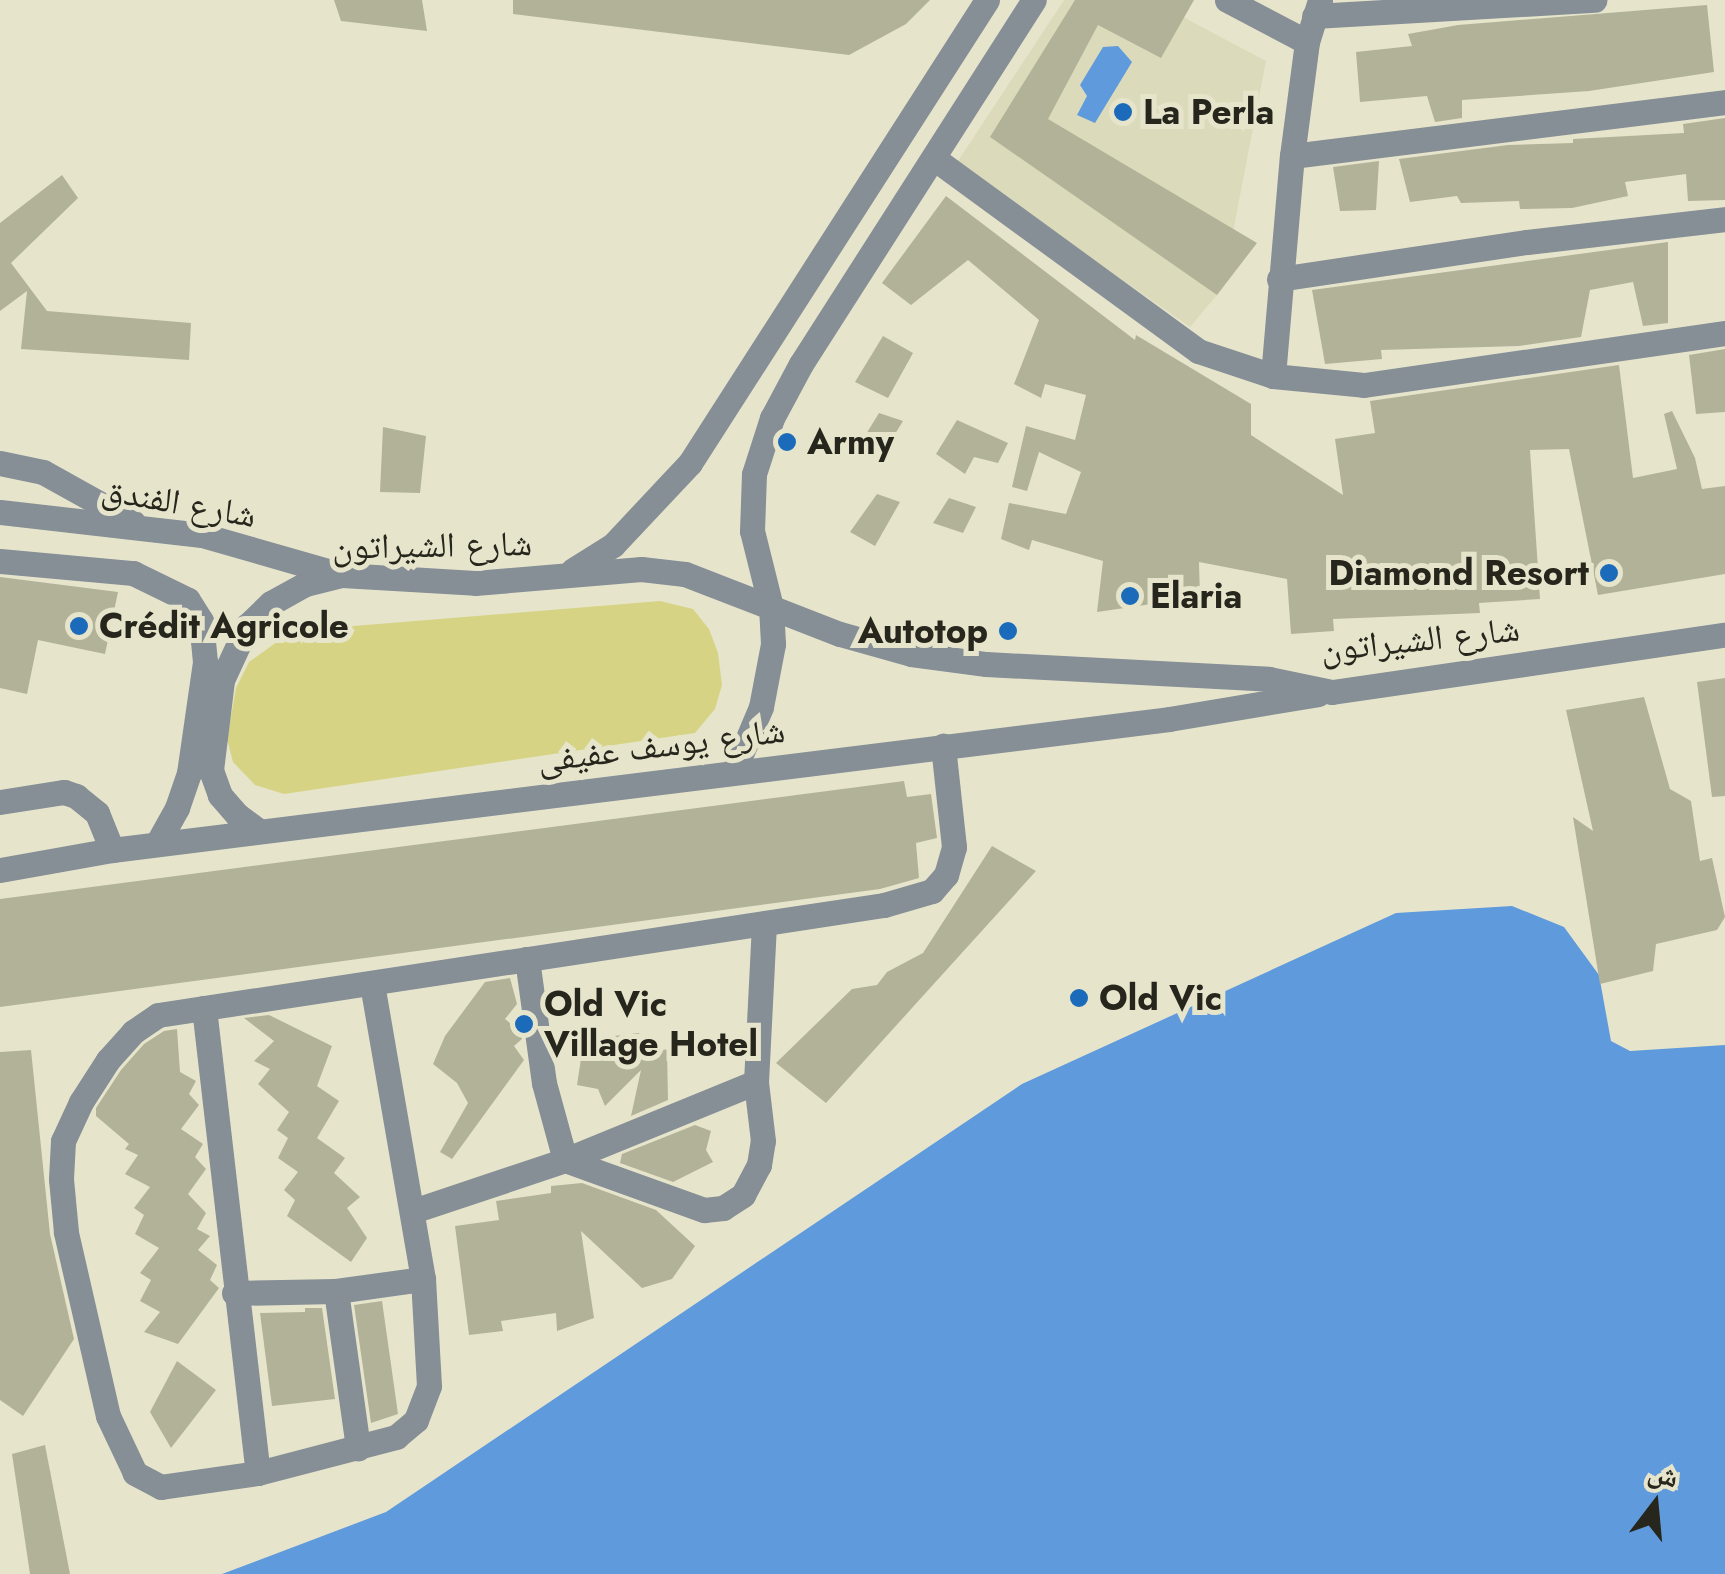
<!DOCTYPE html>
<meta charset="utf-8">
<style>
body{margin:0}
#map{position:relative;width:1725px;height:1574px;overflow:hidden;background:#e6e5cc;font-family:Jost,"Noto Naskh Arabic",sans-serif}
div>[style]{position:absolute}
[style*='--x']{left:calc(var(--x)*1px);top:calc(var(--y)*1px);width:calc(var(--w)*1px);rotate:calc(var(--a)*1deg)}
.built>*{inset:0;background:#dbdbbb}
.green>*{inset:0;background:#d6d484}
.water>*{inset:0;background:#5f9adc}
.building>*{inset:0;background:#b2b299}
.minor>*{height:25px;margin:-12.5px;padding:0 12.5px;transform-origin:12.5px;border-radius:12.5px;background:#868e96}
.dots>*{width:28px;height:28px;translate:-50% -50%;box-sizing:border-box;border:5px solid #e6e5cc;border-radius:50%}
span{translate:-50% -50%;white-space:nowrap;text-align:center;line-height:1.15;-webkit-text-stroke:10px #e6e5cc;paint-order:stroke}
.poi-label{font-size:35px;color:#27261d;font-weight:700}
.left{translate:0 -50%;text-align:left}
.right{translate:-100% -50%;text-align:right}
.street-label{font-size:35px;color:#27261d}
.north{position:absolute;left:1605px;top:1454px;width:100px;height:100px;-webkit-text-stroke:8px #e6e5cc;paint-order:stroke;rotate:16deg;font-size:28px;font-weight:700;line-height:40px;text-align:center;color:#27261d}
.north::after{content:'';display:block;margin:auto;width:35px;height:45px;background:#27261d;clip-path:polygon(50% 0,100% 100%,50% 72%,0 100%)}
</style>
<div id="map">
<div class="built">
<div style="clip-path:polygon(1064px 0,1151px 0,1266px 61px,1222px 289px,1190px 327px,956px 164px)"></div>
</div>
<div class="green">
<div style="clip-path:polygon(660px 601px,693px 609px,709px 629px,718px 653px,722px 685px,715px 709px,695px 733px,284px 794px,255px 785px,233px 762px,227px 739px,236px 688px,249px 662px,292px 631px)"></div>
</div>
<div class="water">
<div style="clip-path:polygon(1118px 46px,1132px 62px,1095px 123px,1077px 115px,1087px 96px,1080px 85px,1103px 47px)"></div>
<div style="clip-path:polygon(1512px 906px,1564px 927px,1599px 975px,1611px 1041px,1630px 1051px,1725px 1045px,1725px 1574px,222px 1574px,386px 1512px,1022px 1084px,1396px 913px)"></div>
</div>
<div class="building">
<div style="clip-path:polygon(334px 0,422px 0,427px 31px,341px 21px)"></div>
<div style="clip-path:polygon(513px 0,930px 0,906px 24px,849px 55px,513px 14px)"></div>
<div style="clip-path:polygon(1075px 0,1194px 0,1161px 58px,1098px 25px,1048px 119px,1257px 243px,1217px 295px,990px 137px)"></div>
<div style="clip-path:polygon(1707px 5px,1714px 72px,1589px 91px,1462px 100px,1462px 118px,1435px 122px,1427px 96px,1360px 102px,1356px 52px,1412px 46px,1408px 34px,1458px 25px)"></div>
<div style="clip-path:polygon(1725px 118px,1725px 200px,1688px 201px,1686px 174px,1625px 182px,1628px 196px,1572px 208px,1520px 209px,1519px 201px,1461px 203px,1457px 196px,1410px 202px,1399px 159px,1508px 145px,1573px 143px,1573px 139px,1684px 133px,1683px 124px)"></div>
<div style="clip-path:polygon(1379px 161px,1376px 210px,1340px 211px,1333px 167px)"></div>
<div style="clip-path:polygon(62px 175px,78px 198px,11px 263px,47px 311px,191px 323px,189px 360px,21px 349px,27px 291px,0 311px,0 223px)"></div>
<div style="clip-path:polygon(946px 196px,1135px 340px,1136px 335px,1251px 404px,1251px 435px,1343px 495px,1335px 439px,1375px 433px,1370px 401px,1619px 365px,1633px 478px,1677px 469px,1664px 414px,1672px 411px,1695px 458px,1702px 489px,1725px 486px,1725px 574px,1598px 595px,1569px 449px,1530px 450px,1540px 599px,1479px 603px,1480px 613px,1333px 619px,1334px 631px,1291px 634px,1287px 579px,1199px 562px,1200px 597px,1097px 612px,1103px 561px,1032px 540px,1029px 550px,1001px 539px,1009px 503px,1066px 514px,1081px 472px,1039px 452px,1027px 491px,1012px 487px,1026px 426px,1075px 440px,1086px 395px,1045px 384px,1041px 398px,1014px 384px,1039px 320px,968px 260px,911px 305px,882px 283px)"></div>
<div style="clip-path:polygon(1668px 242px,1668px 323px,1643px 326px,1633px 282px,1590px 290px,1581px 337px,1519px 346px,1381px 350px,1382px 359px,1325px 364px,1312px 290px)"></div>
<div style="clip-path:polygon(883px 336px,913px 353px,888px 398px,855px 382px)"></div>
<div style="clip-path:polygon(1725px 349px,1725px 412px,1696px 414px,1689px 355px)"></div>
<div style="clip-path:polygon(879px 413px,903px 421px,881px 457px,860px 444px)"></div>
<div style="clip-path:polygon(957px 420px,1008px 443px,998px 463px,974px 457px,965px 474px,936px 454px)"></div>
<div style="clip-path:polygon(383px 427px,426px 436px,420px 493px,380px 492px)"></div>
<div style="clip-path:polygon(877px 494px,900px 502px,875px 546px,850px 532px)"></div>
<div style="clip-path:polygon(949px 498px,976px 507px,963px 533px,933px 523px)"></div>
<div style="clip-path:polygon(0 577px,118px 592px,105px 654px,38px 640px,27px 694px,0 688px)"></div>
<div style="clip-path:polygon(1725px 678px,1725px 796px,1712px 797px,1697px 682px)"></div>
<div style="clip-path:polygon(1644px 697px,1670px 789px,1691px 801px,1700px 861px,1712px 858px,1725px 917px,1717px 930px,1656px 944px,1653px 971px,1600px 984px,1573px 817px,1593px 831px,1566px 710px)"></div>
<div style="clip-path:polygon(904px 781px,907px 797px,931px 794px,937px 838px,916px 843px,919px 878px,880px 889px,0 1007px,0 899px)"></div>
<div style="clip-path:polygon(992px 846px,1036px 871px,826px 1103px,776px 1063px,852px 989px,877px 985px,887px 972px,923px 953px)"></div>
<div style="clip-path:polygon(510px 978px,517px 1004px,505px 1019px,521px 1032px,522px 1039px,514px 1046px,524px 1060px,452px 1159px,440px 1152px,468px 1103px,457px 1083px,433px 1064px,445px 1036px,485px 982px)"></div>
<div style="clip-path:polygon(269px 1015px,332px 1046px,317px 1086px,339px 1101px,317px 1138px,345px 1158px,334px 1173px,360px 1197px,347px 1208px,367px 1238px,351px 1262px,287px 1216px,295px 1200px,284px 1190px,298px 1172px,278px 1158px,288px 1138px,277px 1130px,289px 1112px,258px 1084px,270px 1069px,254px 1061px,274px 1041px,244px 1018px)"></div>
<div style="clip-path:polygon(177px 1029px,180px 1072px,196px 1081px,189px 1094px,199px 1105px,181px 1129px,203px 1144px,195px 1157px,206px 1169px,188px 1194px,206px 1213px,197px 1229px,210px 1236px,198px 1250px,217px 1265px,210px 1280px,219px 1288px,178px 1344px,144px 1332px,160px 1312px,140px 1301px,151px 1280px,140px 1273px,159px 1248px,135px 1234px,144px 1215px,134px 1208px,150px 1187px,125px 1174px,138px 1155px,125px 1149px,129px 1144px,96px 1116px,96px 1108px,121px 1070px,144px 1044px,164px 1031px)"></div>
<div style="clip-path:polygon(639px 1033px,644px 1046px,667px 1050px,668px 1100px,631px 1116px,641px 1070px,605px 1106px,598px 1089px,577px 1085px,582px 1052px,590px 1039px,611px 1046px,614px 1036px)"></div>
<div style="clip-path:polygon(31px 1050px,50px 1234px,74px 1339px,23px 1416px,0 1400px,0 1052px)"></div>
<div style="clip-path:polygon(695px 1125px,711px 1131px,706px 1150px,713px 1162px,673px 1182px,620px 1163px,622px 1154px)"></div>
<div style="clip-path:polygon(582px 1183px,656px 1210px,695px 1246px,672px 1279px,642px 1288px,581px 1231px,594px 1318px,557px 1331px,556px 1313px,501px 1321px,503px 1331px,469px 1335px,455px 1226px,499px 1220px,496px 1201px,551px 1193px,551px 1186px)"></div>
<div style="clip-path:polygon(382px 1301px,398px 1414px,371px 1423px,354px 1305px)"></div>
<div style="clip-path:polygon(305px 1308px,322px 1308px,335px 1399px,272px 1406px,260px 1313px,305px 1312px)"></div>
<div style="clip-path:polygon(177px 1361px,216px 1390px,171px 1448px,150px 1412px)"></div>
<div style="clip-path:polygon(45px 1445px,70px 1574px,30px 1574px,12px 1454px)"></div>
</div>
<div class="minor">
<div style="--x:1227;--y:0;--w:90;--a:27.7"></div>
<div style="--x:1314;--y:16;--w:281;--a:-3.3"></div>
<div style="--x:1292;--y:156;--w:436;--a:-7.1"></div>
<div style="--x:935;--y:159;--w:326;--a:36.1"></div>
<div style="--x:1198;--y:351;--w:79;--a:18.4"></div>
<div style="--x:1273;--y:376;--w:91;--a:5.6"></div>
<div style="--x:1364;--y:385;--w:365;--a:-8.2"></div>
<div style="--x:1279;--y:279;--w:251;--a:-8.5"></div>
<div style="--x:1527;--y:242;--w:199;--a:-6.6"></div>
<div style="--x:1273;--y:376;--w:221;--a:-85.1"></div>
<div style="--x:1292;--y:156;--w:115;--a:-82.5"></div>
<div style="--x:1307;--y:42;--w:44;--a:-72.8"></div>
<div style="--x:0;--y:463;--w:44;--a:11.8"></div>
<div style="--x:43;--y:472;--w:103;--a:29.1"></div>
<div style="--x:0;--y:512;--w:203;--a:6.5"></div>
<div style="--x:202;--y:535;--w:141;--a:16"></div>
<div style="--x:0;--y:561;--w:134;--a:5.2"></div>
<div style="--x:133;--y:573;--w:61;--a:26.1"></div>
<div style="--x:188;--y:600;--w:25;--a:58"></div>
<div style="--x:201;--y:621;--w:41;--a:84.4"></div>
<div style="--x:205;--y:662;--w:112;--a:98.2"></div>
<div style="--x:189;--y:773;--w:37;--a:109"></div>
<div style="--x:177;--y:808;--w:41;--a:119.1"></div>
<div style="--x:573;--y:570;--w:47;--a:-32"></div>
<div style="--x:613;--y:545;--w:112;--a:-46.8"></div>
<div style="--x:690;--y:463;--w:550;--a:-57.32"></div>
<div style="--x:734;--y:771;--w:69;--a:-67.1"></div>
<div style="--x:761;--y:707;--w:64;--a:-79.2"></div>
<div style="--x:773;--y:644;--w:37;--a:-93"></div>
<div style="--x:771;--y:607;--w:78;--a:-104"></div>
<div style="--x:752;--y:531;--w:57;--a:-88"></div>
<div style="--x:754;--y:474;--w:59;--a:-72.2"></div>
<div style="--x:772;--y:418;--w:61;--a:-61.8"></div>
<div style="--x:801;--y:364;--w:432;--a:-57.4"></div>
<div style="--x:0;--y:802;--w:65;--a:-8.9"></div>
<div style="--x:64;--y:792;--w:13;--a:18"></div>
<div style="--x:76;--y:796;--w:27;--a:39"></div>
<div style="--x:97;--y:813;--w:40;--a:68"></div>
<div style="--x:259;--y:831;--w:26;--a:-144"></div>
<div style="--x:238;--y:816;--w:28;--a:-131"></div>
<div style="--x:220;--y:795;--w:27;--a:-110"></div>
<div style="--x:211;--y:770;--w:91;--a:-83"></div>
<div style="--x:222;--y:680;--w:60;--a:-65.2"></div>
<div style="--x:247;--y:626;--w:33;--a:-44"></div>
<div style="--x:271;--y:603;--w:39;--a:-29"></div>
<div style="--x:305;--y:584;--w:38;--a:-14"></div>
<div style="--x:342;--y:575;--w:133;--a:3.4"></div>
<div style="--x:475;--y:583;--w:167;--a:-4.8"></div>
<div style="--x:641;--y:569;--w:44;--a:6.5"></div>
<div style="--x:685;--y:574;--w:166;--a:21.2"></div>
<div style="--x:840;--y:634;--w:74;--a:15.7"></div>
<div style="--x:911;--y:654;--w:76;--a:7.6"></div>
<div style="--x:986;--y:664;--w:283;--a:3"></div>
<div style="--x:1269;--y:679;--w:64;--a:11.7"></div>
<div style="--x:1332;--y:692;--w:397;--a:-8.3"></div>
<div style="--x:0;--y:870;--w:114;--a:-10.1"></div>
<div style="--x:112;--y:850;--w:1065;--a:-7.06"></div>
<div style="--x:1169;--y:719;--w:151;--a:-9.5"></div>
<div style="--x:527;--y:959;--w:125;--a:82.2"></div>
<div style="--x:544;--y:1083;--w:80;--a:74.7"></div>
<div style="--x:204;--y:1008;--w:468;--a:83.4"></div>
<div style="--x:258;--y:1473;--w:143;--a:-14.6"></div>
<div style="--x:396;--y:1437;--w:26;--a:-40"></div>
<div style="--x:416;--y:1420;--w:36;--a:-69"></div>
<div style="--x:429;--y:1386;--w:107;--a:-93.2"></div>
<div style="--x:423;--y:1279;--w:300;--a:-99.8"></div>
<div style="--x:565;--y:1160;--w:148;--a:19.8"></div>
<div style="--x:704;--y:1210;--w:19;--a:-6"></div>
<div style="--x:723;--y:1208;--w:24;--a:-33"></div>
<div style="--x:743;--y:1195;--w:34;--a:-62"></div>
<div style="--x:759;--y:1165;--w:24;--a:-81"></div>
<div style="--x:763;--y:1141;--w:59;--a:-96.8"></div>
<div style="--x:756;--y:1082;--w:159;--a:-87.1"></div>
<div style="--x:413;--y:1211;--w:160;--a:-18.5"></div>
<div style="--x:565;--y:1160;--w:206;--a:-22.2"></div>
<div style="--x:336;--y:1291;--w:159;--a:82"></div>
<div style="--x:234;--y:1293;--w:102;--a:-1.1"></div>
<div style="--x:336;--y:1291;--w:88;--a:-7.9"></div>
<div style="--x:258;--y:1473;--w:98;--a:171.8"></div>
<div style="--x:161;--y:1487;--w:30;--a:-152"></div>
<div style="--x:135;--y:1473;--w:63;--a:-115.3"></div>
<div style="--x:108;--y:1416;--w:189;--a:-102.9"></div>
<div style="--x:66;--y:1232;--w:53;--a:-95.4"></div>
<div style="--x:61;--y:1179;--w:38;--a:-87"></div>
<div style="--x:63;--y:1141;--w:43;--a:-65.2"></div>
<div style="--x:81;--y:1102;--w:50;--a:-57.3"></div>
<div style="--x:108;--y:1060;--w:38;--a:-48"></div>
<div style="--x:133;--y:1032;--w:30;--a:-34"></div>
<div style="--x:158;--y:1015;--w:734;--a:-8.62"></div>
<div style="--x:884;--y:905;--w:50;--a:-16.3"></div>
<div style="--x:932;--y:891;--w:21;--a:-49"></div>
<div style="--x:946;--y:875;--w:29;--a:-74"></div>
<div style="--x:954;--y:847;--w:102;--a:-96.2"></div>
</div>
<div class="dots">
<div style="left:1123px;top:112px;background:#1c6bba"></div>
<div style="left:787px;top:442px;background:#1c6bba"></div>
<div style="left:1609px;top:573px;background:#1c6bba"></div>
<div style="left:1130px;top:596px;background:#1c6bba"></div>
<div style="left:79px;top:626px;background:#1c6bba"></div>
<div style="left:1008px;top:631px;background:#1c6bba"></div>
<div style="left:1079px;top:998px;background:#1c6bba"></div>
<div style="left:524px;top:1024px;background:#1c6bba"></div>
</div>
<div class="poi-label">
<span class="left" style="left:1143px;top:112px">La Perla</span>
<span class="left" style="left:807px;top:442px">Army</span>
<span class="right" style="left:1589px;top:573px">Diamond Resort</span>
<span class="left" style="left:1150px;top:596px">Elaria</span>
<span class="left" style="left:99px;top:626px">Crédit Agricole</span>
<span class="right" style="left:988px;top:631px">Autotop</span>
<span class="left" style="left:1099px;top:998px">Old Vic</span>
<span class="left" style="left:544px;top:1024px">Old Vic<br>Village Hotel</span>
</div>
<div class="street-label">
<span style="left:179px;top:502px;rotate:10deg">شارع الفندق</span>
<span style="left:432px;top:545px;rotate:-1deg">شارع الشيراتون</span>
<span style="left:1420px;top:639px;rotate:-6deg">شارع الشيراتون</span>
<span style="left:661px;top:745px;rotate:-7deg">شارع يوسف عفيفى</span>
</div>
<div class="north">ش</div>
</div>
